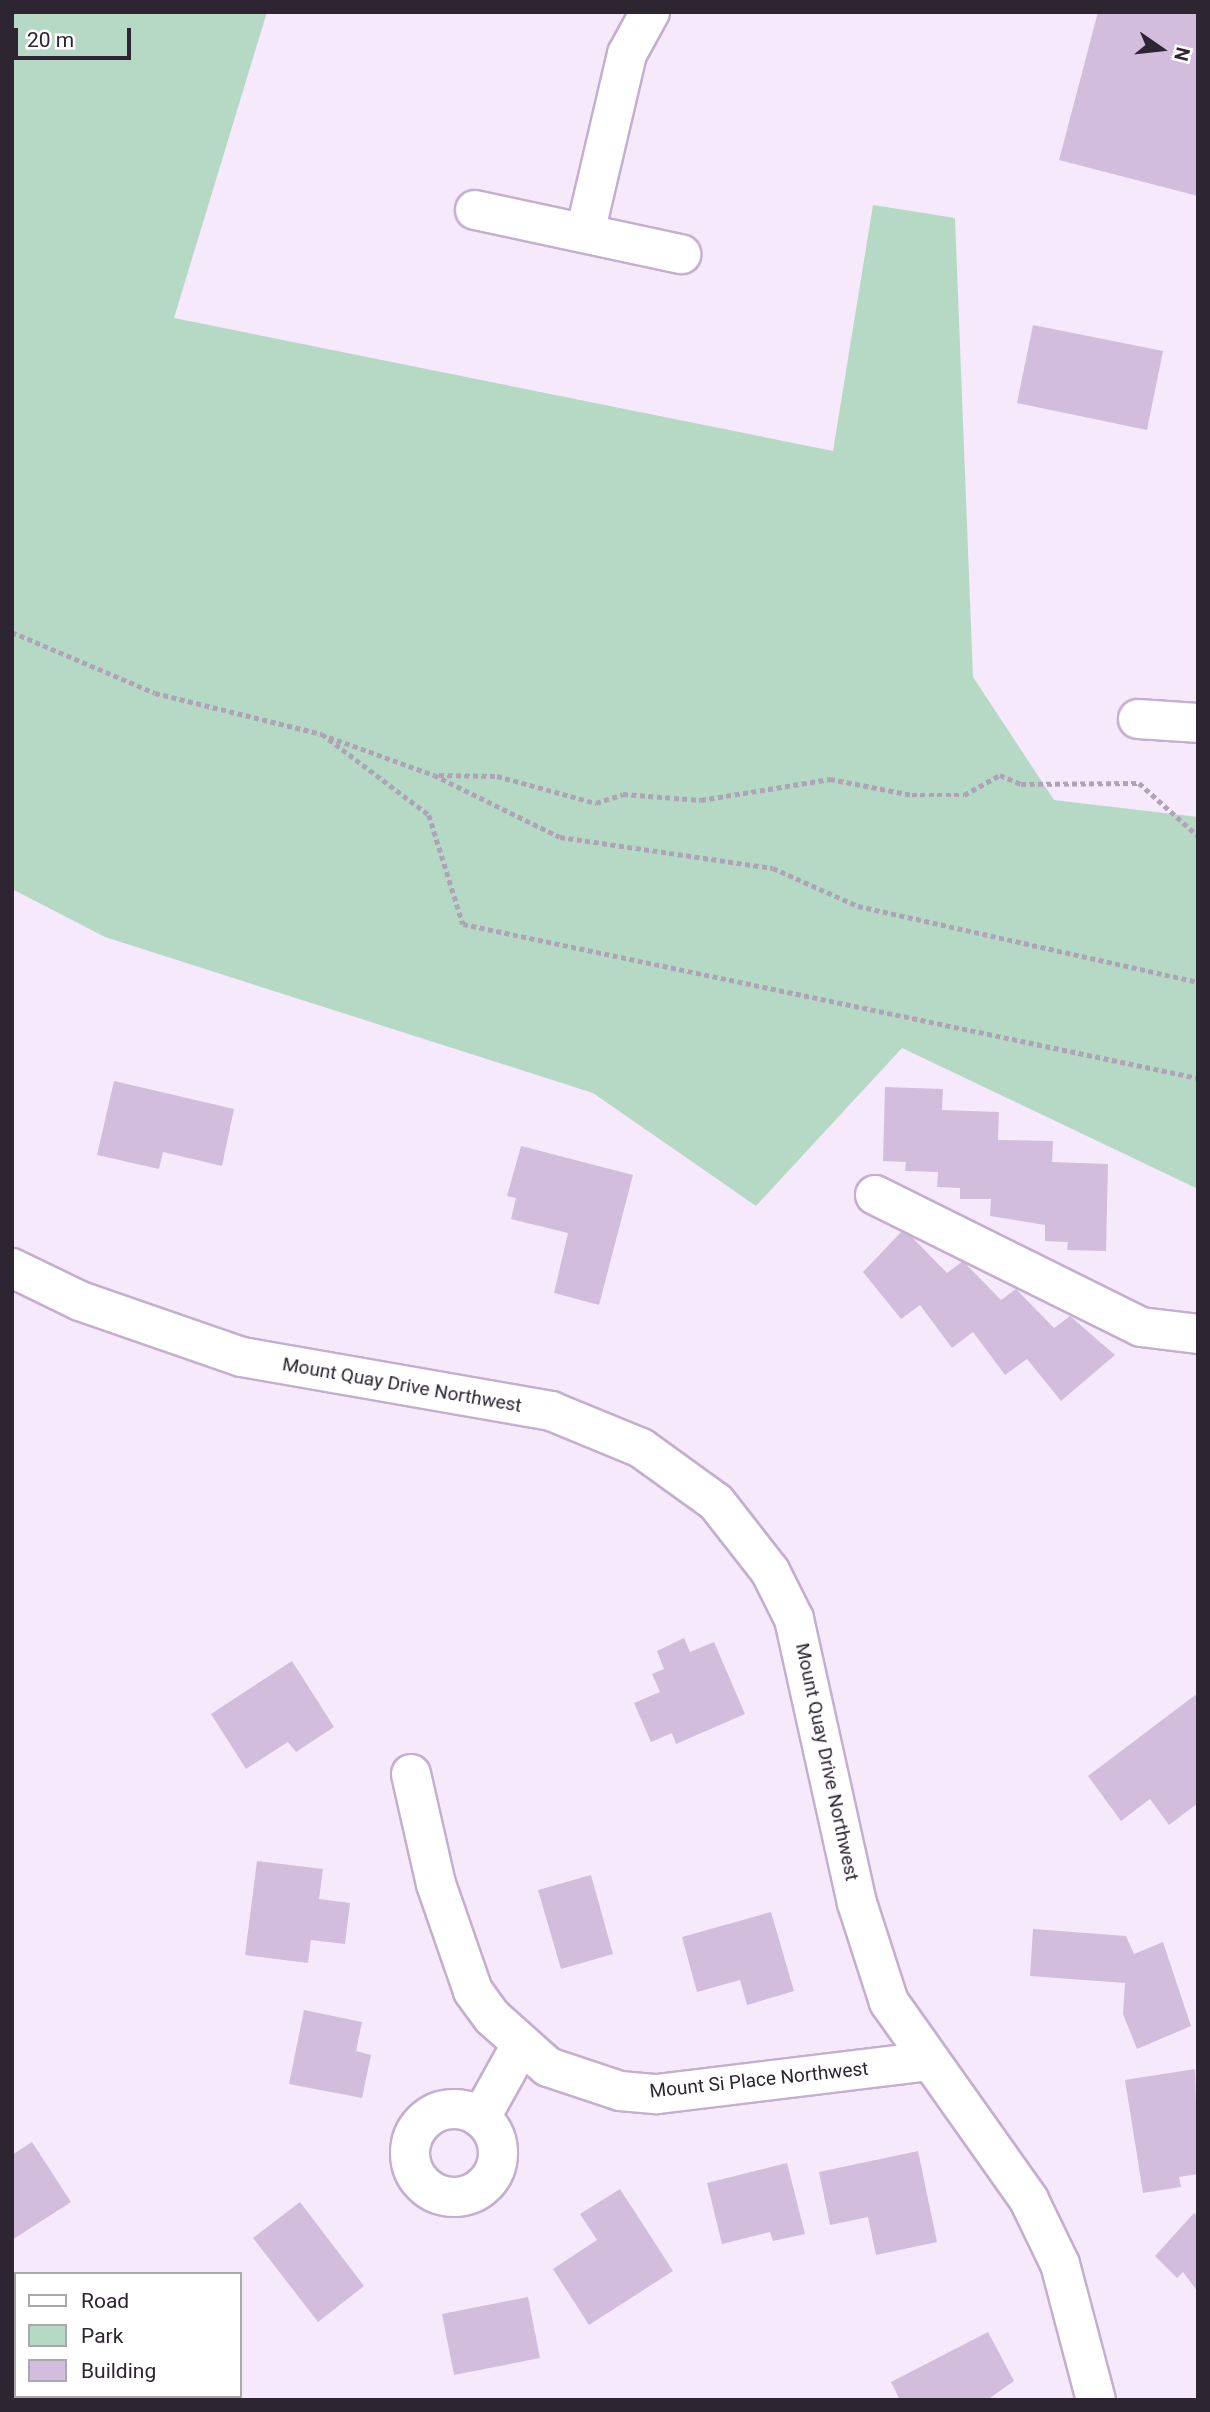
<!DOCTYPE html>
<style>
body{margin:0}
#map{position:relative;width:1210px;height:2412px;overflow:hidden;background:#f6e9fc;font-family:Roboto,sans-serif}
div>[style]{position:absolute}
[style*='--x']{left:calc(var(--x)*1px);top:calc(var(--y)*1px);width:calc(var(--w)*1px);rotate:calc(var(--a)*1deg)}
.green>*{inset:0;background:#b6d9c5}
.building>*{inset:0;background:#d3bddd}
.path>*{height:4.5px;margin-top:-2.25px;transform-origin:0;background:repeating-linear-gradient(90deg,#afa4b5 0 5px,transparent 0 8.5px)}
.roads{filter:drop-shadow(2px 0 #c4afce) drop-shadow(-2px 0 #c4afce) drop-shadow(0 2px #c4afce) drop-shadow(0 -2px #c4afce)}
.minor>*{height:38px;margin:-19px;padding:0 19px;transform-origin:19px;border-radius:19px;background:#fff}
.minor>.ring{margin:-19px;padding:0;box-sizing:content-box;background:none;border:38px solid #fff;border-radius:50%}
span{translate:-50% -50%;white-space:nowrap;text-align:center;line-height:1.15;-webkit-text-stroke:5px #fff;paint-order:stroke}
.street-label{font-size:19px;color:#2d2531}
.frame{position:absolute;inset:0;border:14px solid #2d2531;pointer-events:none}
.legend{position:absolute;left:14px;top:2272px;width:228px;height:126px;box-sizing:border-box;background:#fff;border:2px solid #aba8ad;margin:0;padding:9px 12px;list-style:none;font-size:21px;color:#2d2531}
.legend li{display:flex;align-items:center;gap:14px;height:35px}
.legend b{width:35px;border:2px solid #aba8ad}
.north{position:absolute;left:1126px;top:14px;width:70px;height:70px;-webkit-text-stroke:5px #fff;paint-order:stroke;rotate:104deg;font-size:19px;font-weight:700;line-height:28px;text-align:center;color:#2d2531}
.north::after{content:'';display:block;margin:auto;width:24px;height:32px;background:#2d2531;clip-path:polygon(50% 0,100% 100%,50% 72%,0 100%)}
.scale{position:absolute;left:14px;top:28px;width:117px;height:32px;box-sizing:border-box;border:4px solid #2d2531;border-top:0;padding-left:9px;font-size:21px;line-height:24px;white-space:nowrap;color:#2d2531;-webkit-text-stroke:5px #fff;paint-order:stroke}
</style>
<div id="map">
<div class="green">
<div style="clip-path:polygon(12px 12px,267px 12px,174px 318px,833px 451px,873px 205px,955px 218px,973px 677px,1054px 800px,1198px 817px,1198px 1189px,902px 1048px,756px 1206px,593px 1093px,105px 937px,12px 889px)"></div>
</div>
<div class="building">
<div style="clip-path:polygon(1098px 12px,1198px 12px,1198px 196px,1059px 160px)"></div>
<div style="clip-path:polygon(1033px 325px,1163px 351px,1147px 430px,1017px 403px)"></div>
<div style="clip-path:polygon(114px 1081px,234px 1109px,222px 1166px,163px 1152px,159px 1169px,97px 1155px)"></div>
<div style="clip-path:polygon(885px 1087px,943px 1089px,942px 1110px,999px 1112px,998px 1140px,1053px 1141px,1052px 1162px,1108px 1164px,1106px 1251px,1067px 1250px,1068px 1242px,1045px 1241px,1045px 1225px,990px 1216px,991px 1199px,960px 1199px,960px 1188px,937px 1187px,938px 1172px,905px 1171px,906px 1162px,883px 1161px)"></div>
<div style="clip-path:polygon(521px 1146px,633px 1175px,599px 1305px,554px 1293px,568px 1233px,511px 1219px,516px 1198px,507px 1196px)"></div>
<div style="clip-path:polygon(904px 1229px,947px 1273px,963px 1261px,1001px 1300px,1016px 1289px,1054px 1328px,1070px 1316px,1115px 1355px,1061px 1401px,1027px 1359px,1005px 1375px,973px 1332px,952px 1348px,920px 1305px,901px 1319px,863px 1272px)"></div>
<div style="clip-path:polygon(684px 1638px,690px 1652px,714px 1642px,745px 1714px,676px 1744px,672px 1733px,651px 1742px,634px 1703px,660px 1692px,652px 1674px,664px 1669px,657px 1651px)"></div>
<div style="clip-path:polygon(292px 1661px,334px 1727px,296px 1752px,288px 1742px,246px 1769px,211px 1714px)"></div>
<div style="clip-path:polygon(1198px 1693px,1198px 1803px,1169px 1825px,1150px 1799px,1121px 1821px,1088px 1776px)"></div>
<div style="clip-path:polygon(257px 1861px,323px 1869px,319px 1899px,350px 1903px,345px 1944px,311px 1940px,308px 1963px,245px 1955px)"></div>
<div style="clip-path:polygon(591px 1875px,613px 1954px,561px 1969px,538px 1890px)"></div>
<div style="clip-path:polygon(771px 1912px,794px 1991px,747px 2005px,740px 1980px,697px 1992px,682px 1937px)"></div>
<div style="clip-path:polygon(1033px 1929px,1126px 1936px,1134px 1954px,1163px 1942px,1191px 2026px,1137px 2049px,1123px 2014px,1125px 1983px,1030px 1976px)"></div>
<div style="clip-path:polygon(304px 2010px,362px 2022px,356px 2051px,371px 2055px,362px 2098px,289px 2084px)"></div>
<div style="clip-path:polygon(1195px 2069px,1198px 2174px,1179px 2177px,1181px 2187px,1143px 2193px,1125px 2080px)"></div>
<div style="clip-path:polygon(32px 2142px,71px 2202px,12px 2240px,12px 2155px)"></div>
<div style="clip-path:polygon(918px 2151px,937px 2242px,876px 2255px,868px 2217px,830px 2225px,819px 2172px)"></div>
<div style="clip-path:polygon(787px 2163px,805px 2234px,773px 2241px,770px 2232px,722px 2244px,707px 2183px)"></div>
<div style="clip-path:polygon(620px 2189px,673px 2271px,589px 2325px,553px 2269px,597px 2240px,580px 2214px)"></div>
<div style="clip-path:polygon(300px 2202px,364px 2286px,318px 2322px,253px 2238px)"></div>
<div style="clip-path:polygon(1194px 2213px,1198px 2216px,1198px 2292px,1183px 2272px,1177px 2278px,1155px 2256px)"></div>
<div style="clip-path:polygon(528px 2297px,540px 2358px,454px 2375px,442px 2314px)"></div>
<div style="clip-path:polygon(988px 2332px,1014px 2381px,987px 2400px,900px 2400px,891px 2382px)"></div>
<div style="clip-path:polygon(91px 2396px,133px 2396px,134px 2400px,82px 2400px)"></div>
</div>
<div class="path">
<div style="--x:12;--y:632;--w:155;--a:23.1"></div>
<div style="--x:155;--y:693;--w:172;--a:13.8"></div>
<div style="--x:322;--y:734;--w:134;--a:37.1"></div>
<div style="--x:429;--y:815;--w:114;--a:72.7"></div>
<div style="--x:463;--y:924;--w:751;--a:11.83"></div>
<div style="--x:329;--y:737;--w:112;--a:19.9"></div>
<div style="--x:434;--y:775;--w:140;--a:26.2"></div>
<div style="--x:560;--y:837;--w:215;--a:8.3"></div>
<div style="--x:773;--y:868;--w:93;--a:24.1"></div>
<div style="--x:858;--y:906;--w:348;--a:12.6"></div>
<div style="--x:439;--y:775;--w:58;--a:1"></div>
<div style="--x:497;--y:776;--w:103;--a:15.3"></div>
<div style="--x:596;--y:803;--w:28;--a:-18"></div>
<div style="--x:623;--y:794;--w:78;--a:4.4"></div>
<div style="--x:701;--y:800;--w:131;--a:-9.2"></div>
<div style="--x:830;--y:779;--w:84;--a:11"></div>
<div style="--x:912;--y:795;--w:52;--a:0"></div>
<div style="--x:964;--y:795;--w:41;--a:-29.1"></div>
<div style="--x:1000;--y:775;--w:23;--a:23"></div>
<div style="--x:1021;--y:784;--w:118;--a:-0.5"></div>
<div style="--x:1139;--y:783;--w:79;--a:41.9"></div>
</div>
<div class="roads">
<div class="minor">
<div style="--x:475;--y:210;--w:211;--a:12.1"></div>
<div style="--x:585;--y:233;--w:184;--a:-76.8"></div>
<div style="--x:627;--y:54;--w:48;--a:-61.3"></div>
<div style="--x:1138;--y:719;--w:60;--a:3.8"></div>
<div style="--x:875;--y:1195;--w:297;--a:26.4"></div>
<div style="--x:1141;--y:1327;--w:57;--a:7"></div>
<div style="--x:12;--y:1268;--w:76;--a:25.9"></div>
<div style="--x:80;--y:1301;--w:171;--a:19.1"></div>
<div style="--x:242;--y:1357;--w:314;--a:9.9"></div>
<div style="--x:551;--y:1411;--w:97;--a:22.3"></div>
<div style="--x:641;--y:1448;--w:92;--a:35.8"></div>
<div style="--x:716;--y:1502;--w:88;--a:52"></div>
<div style="--x:770;--y:1571;--w:54;--a:63.4"></div>
<div style="--x:794;--y:1619;--w:291;--a:77.5"></div>
<div style="--x:857;--y:1903;--w:104;--a:72.1"></div>
<div style="--x:889;--y:2002;--w:242;--a:54.7"></div>
<div style="--x:1029;--y:2200;--w:71;--a:64.2"></div>
<div style="--x:1060;--y:2264;--w:141;--a:75.2"></div>
<div style="--x:411;--y:1774;--w:113;--a:77.2"></div>
<div style="--x:436;--y:1884;--w:113;--a:70.9"></div>
<div style="--x:473;--y:1991;--w:32;--a:54"></div>
<div style="--x:492;--y:2017;--w:75;--a:41.8"></div>
<div style="--x:548;--y:2067;--w:76;--a:18.4"></div>
<div style="--x:620;--y:2091;--w:37;--a:5"></div>
<div style="--x:657;--y:2094;--w:273;--a:-6.9"></div>
<div class="ring" style="left:410px;top:2109px;width:50px;height:50px"></div>
<div style="--x:481;--y:2117;--w:82;--a:-60.9"></div>
</div>
</div>
<div class="street-label">
<span style="left:402px;top:1385px;rotate:10deg">Mount Quay Drive Northwest</span>
<span style="left:827px;top:1762px;rotate:78deg">Mount Quay Drive Northwest</span>
<span style="left:759px;top:2080px;rotate:-6deg">Mount Si Place Northwest</span>
</div>
<div class="frame"></div>
<ul class="legend">
<li><b style="height:9px;background:#fff"></b>Road</li>
<li><b style="height:19px;background:#b6d9c5"></b>Park</li>
<li><b style="height:19px;background:#d3bddd"></b>Building</li>
</ul>
<div class="north">N</div>
<div class="scale">20 m</div>
</div>
